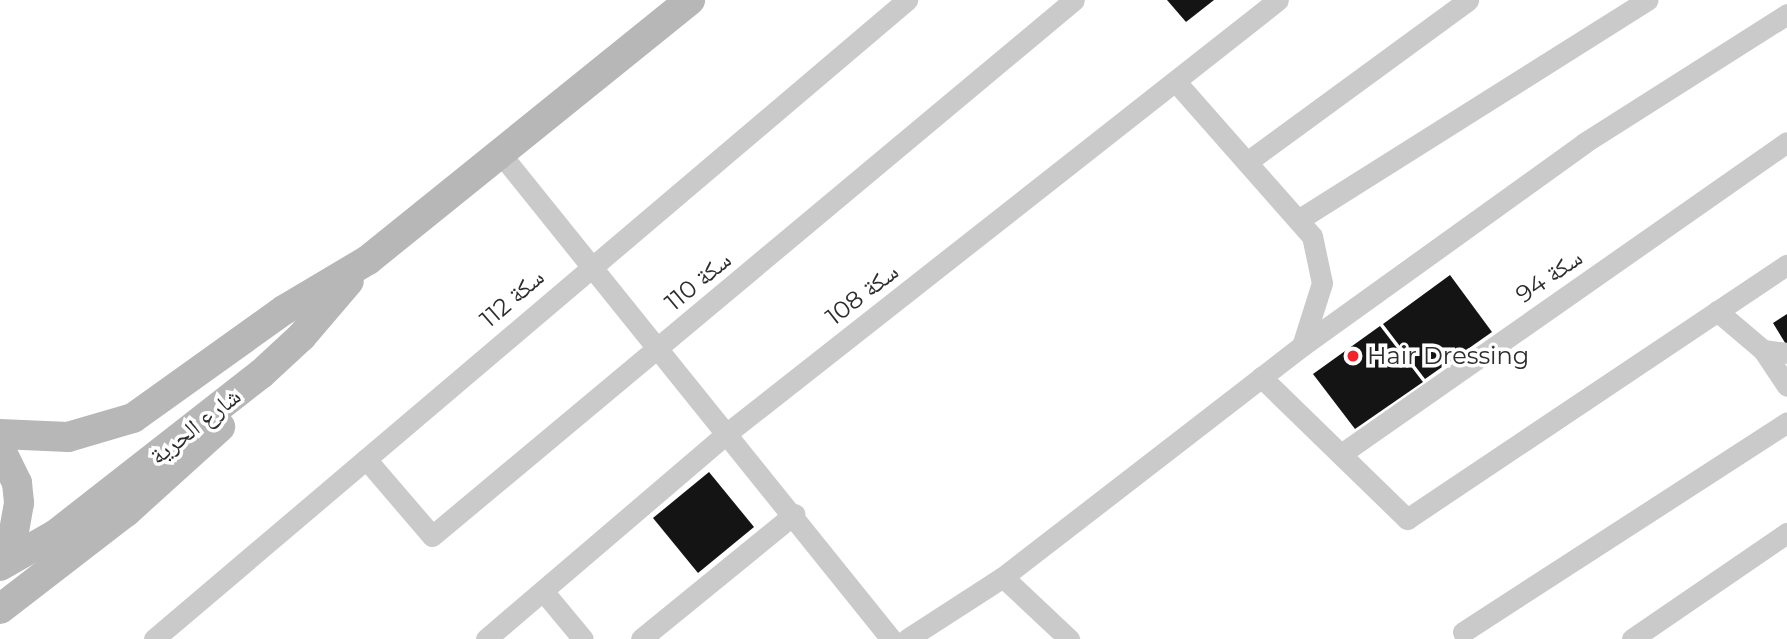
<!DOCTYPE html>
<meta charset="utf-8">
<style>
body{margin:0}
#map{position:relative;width:1787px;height:639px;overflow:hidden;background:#fff;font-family:Montserrat,"Noto Naskh Arabic",sans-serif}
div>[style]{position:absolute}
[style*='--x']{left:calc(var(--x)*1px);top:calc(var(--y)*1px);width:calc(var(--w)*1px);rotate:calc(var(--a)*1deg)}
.building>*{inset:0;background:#141414}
.street>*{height:21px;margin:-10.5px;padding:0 10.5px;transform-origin:10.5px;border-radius:10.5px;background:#cacaca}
.secondary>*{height:30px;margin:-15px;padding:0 15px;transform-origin:15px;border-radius:15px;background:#b7b7b7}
.dots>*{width:19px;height:19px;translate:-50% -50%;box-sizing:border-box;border:4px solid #fff;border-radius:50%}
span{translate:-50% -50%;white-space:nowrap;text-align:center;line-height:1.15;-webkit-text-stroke:7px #fff;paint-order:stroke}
.street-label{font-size:24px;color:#2d2d2d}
.poi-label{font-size:24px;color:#2d2d2d}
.left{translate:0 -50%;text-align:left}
</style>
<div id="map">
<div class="building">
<div style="clip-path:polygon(1167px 0,1214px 0,1186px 22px)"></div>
<div style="clip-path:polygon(1450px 275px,1492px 332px,1425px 379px,1383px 324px)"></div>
<div style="clip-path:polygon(1787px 314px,1787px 346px,1773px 323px)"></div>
<div style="clip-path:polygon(1380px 326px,1423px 382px,1355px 429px,1313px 374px)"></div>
<div style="clip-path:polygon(709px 472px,754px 527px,698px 573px,653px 518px)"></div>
</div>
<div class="street">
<div style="--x:1176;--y:82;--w:205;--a:48.6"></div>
<div style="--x:1312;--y:236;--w:48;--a:78"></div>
<div style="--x:1322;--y:283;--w:66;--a:107.6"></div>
<div style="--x:500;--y:153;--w:624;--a:51.18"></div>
<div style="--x:1247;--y:162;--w:274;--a:-36.2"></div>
<div style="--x:1298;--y:220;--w:413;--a:-32.2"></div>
<div style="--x:1717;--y:311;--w:60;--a:40.3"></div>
<div style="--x:1763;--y:350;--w:24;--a:7"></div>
<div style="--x:1763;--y:350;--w:43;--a:56.3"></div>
<div style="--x:1261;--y:377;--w:204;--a:44.2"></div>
<div style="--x:1407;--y:519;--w:457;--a:-33.8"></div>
<div style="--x:1341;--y:454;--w:544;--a:-34.97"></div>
<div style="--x:366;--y:459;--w:101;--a:49.4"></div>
<div style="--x:432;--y:536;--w:836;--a:-39.86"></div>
<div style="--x:1003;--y:577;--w:91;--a:43.2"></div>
<div style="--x:543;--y:591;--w:62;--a:50.2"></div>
<div style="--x:1463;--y:632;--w:386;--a:-32.9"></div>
<div style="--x:154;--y:639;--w:988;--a:-40.32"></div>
<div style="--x:486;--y:639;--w:316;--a:-40.5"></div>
<div style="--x:726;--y:434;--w:702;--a:-38.18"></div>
<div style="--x:641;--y:639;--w:198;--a:-39.2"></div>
<div style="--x:907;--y:639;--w:114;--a:-32.9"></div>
<div style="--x:1003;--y:577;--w:378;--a:-37.7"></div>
<div style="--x:1302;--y:346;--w:347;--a:-35.7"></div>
<div style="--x:1584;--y:143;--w:241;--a:-32.4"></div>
<div style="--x:1632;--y:639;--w:188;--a:-34.4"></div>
</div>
<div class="secondary">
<div style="--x:0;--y:434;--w:68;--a:2.5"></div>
<div style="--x:68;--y:437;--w:68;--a:-16.3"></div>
<div style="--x:133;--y:418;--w:186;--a:-35.6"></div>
<div style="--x:284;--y:310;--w:98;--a:-30.8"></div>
<div style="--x:368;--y:260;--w:414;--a:-38.9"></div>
<div style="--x:0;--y:448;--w:39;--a:64"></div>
<div style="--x:17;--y:483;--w:20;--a:84"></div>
<div style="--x:19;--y:503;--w:39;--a:100"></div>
<div style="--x:12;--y:541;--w:22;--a:122"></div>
<div style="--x:0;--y:566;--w:64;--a:-29.7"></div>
<div style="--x:56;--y:534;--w:260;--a:-38"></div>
<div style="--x:261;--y:374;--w:56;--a:-42.8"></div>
<div style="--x:302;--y:336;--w:72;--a:-49.5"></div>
<div style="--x:0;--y:609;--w:159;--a:-37.6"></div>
<div style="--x:126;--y:512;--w:127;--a:-42.1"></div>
</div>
<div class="dots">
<div style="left:1353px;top:356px;background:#f32129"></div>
</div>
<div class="street-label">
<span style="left:1549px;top:276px;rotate:-35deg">سكة 94</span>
<span style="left:698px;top:281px;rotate:-40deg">سكة 110</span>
<span style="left:862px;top:294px;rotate:-38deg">سكة 108</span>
<span style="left:512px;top:298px;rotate:-41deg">سكة 112</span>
<span style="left:195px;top:426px;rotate:-38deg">شارع الحرية</span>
</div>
<div class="poi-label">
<span class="left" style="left:1367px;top:356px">Hair Dressing</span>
</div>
</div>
